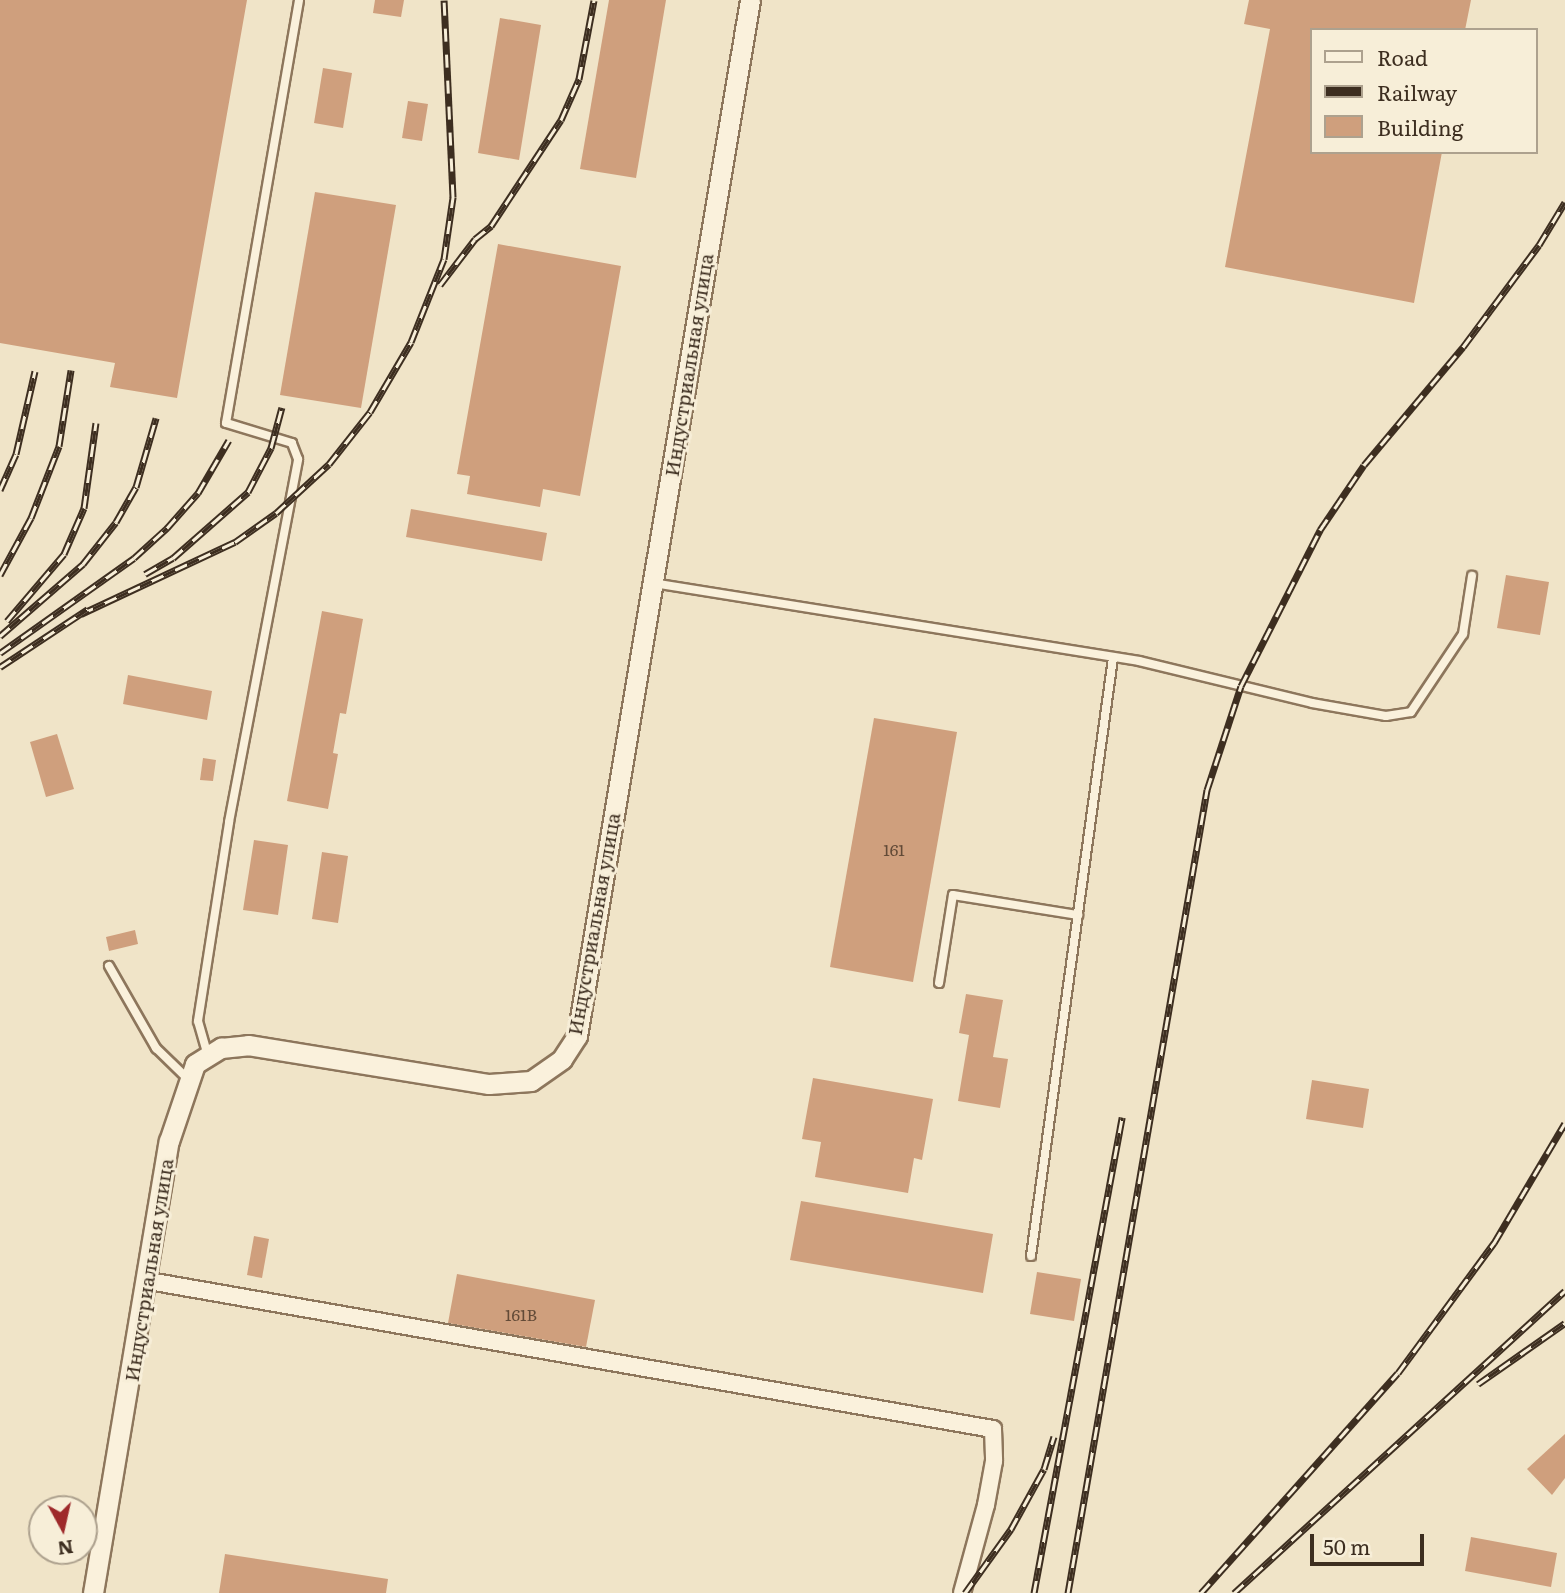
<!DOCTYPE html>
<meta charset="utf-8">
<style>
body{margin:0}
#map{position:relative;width:1565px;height:1593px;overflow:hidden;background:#f0e4c8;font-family:Literata,serif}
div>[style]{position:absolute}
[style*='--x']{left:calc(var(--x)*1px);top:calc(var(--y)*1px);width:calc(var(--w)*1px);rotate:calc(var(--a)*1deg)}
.building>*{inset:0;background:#cf9f7d}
.roads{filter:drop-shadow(2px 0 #8d765c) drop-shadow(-2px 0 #8d765c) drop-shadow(0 2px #8d765c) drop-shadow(0 -2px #8d765c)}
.service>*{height:8px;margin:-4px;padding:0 4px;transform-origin:4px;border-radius:4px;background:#faf1dc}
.minor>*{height:16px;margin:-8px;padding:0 8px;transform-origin:8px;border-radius:8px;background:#faf1dc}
.tertiary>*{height:19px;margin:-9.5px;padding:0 9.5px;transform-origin:9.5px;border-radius:9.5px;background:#faf1dc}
.rail>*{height:7px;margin-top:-3.5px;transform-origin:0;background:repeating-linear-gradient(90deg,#f7eed8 0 13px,#3d2e20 0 26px);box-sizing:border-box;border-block:2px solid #3d2e20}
span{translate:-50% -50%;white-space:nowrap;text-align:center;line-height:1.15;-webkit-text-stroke:6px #f7eed8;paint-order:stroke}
.number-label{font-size:16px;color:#624a37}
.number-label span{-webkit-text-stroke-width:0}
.street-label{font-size:19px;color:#3d2e20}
.legend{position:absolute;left:1310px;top:28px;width:228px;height:126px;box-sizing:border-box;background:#f7eed8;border:2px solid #ada18e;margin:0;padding:9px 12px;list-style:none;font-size:21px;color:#3d2e20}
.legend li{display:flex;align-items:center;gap:14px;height:35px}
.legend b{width:35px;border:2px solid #ada18e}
.north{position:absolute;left:28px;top:1495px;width:70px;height:70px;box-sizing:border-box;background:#f7eed8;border:2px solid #ada18e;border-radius:50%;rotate:172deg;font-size:19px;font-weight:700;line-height:28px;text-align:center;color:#3d2e20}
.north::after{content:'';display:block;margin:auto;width:24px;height:32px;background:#9e2a2b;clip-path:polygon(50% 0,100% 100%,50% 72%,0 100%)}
.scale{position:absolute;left:1310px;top:1534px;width:114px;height:32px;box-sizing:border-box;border:4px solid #3d2e20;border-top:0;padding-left:9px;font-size:21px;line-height:24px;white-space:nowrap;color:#3d2e20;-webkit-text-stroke:5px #f7eed8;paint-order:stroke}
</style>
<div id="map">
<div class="building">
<div style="clip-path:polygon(0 0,247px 0,177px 398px,110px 387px,115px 363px,0 343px)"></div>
<div style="clip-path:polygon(375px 0,404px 0,401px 17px,373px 13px)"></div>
<div style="clip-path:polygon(609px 0,666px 0,636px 178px,580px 169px)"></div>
<div style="clip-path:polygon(1249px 0,1471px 0,1465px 30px,1311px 30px,1311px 152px,1442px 152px,1414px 303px,1225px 267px,1270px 29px,1244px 24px)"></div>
<div style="clip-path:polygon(500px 18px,541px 25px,519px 160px,478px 153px)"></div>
<div style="clip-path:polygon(323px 68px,352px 73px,343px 128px,314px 123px)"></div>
<div style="clip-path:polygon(408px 101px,428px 104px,422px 141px,402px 138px)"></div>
<div style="clip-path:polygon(315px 192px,396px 205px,361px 408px,280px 395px)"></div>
<div style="clip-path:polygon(498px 244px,621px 266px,580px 496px,543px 489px,540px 507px,467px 494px,470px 476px,457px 474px)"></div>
<div style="clip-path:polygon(411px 509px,547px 533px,542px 561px,406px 537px)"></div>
<div style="clip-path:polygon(1506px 575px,1549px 582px,1540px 635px,1497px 628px)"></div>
<div style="clip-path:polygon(322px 611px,363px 619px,346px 714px,340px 713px,333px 753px,338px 754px,328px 809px,287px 801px)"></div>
<div style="clip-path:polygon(128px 675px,212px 691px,207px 720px,123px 704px)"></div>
<div style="clip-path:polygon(874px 718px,957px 732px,913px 982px,830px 967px)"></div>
<div style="clip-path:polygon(57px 734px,74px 789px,46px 797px,30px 742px)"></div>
<div style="clip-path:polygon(203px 758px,216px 760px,213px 781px,200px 780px)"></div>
<div style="clip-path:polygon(254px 840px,288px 845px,278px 915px,243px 910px)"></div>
<div style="clip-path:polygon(322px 852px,348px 856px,338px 923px,312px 919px)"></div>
<div style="clip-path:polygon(135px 930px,138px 944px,109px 951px,106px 937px)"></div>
<div style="clip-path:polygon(966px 994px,1003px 1000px,993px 1057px,1008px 1059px,1000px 1108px,958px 1101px,969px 1035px,959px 1033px)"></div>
<div style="clip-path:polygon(813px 1078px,933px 1099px,922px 1160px,914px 1158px,908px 1193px,815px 1177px,821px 1142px,802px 1139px)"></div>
<div style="clip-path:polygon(1312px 1080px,1369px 1089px,1363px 1128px,1306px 1119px)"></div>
<div style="clip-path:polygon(801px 1201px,993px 1234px,983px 1293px,790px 1260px)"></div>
<div style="clip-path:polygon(254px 1236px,269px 1239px,262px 1278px,247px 1275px)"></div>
<div style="clip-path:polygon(1037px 1272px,1081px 1279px,1074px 1321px,1030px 1314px)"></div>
<div style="clip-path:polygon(457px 1274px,595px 1300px,586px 1347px,448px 1323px)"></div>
<div style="clip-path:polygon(1565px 1434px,1565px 1478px,1552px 1495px,1527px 1469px)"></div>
<div style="clip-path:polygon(1471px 1537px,1557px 1553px,1551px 1587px,1465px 1571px)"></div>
<div style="clip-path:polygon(225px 1554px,388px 1579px,386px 1593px,219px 1593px)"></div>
</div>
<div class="roads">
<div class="service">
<div style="--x:653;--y:583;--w:492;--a:9.1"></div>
<div style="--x:1139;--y:661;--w:178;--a:13.6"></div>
<div style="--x:1312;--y:703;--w:75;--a:10"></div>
<div style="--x:1386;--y:716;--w:25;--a:-9"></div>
<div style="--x:1411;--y:712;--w:94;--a:-56.3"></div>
<div style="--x:1463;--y:634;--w:59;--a:-81.2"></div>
<div style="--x:109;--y:966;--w:95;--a:60.2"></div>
<div style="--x:156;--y:1048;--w:45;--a:44.1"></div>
<div style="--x:939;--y:983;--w:89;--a:-81"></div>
<div style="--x:953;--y:895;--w:127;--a:9.1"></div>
<div style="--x:208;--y:1056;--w:36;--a:-106"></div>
<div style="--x:198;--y:1021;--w:201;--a:-81.1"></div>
<div style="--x:229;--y:822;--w:369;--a:-79.2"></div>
<div style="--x:298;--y:459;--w:17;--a:-111"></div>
<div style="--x:292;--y:443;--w:69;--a:-163.1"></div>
<div style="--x:226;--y:423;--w:429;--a:-80.2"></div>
<div style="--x:1031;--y:1256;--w:604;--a:-82.19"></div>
</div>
<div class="minor">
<div style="--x:149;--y:1281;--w:857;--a:9.95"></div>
<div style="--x:993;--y:1429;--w:32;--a:88"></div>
<div style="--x:994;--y:1461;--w:45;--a:100.3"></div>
<div style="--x:986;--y:1505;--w:91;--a:105.3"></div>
</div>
<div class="tertiary">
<div style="--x:93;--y:1593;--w:458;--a:-80.5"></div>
<div style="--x:169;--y:1141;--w:81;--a:-71.3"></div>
<div style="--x:195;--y:1064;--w:31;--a:-32"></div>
<div style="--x:221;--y:1048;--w:27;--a:-6"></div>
<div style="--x:248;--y:1045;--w:244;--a:9.2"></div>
<div style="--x:489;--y:1084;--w:42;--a:-4.1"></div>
<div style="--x:531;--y:1081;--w:38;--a:-35"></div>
<div style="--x:562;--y:1059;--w:27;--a:-57"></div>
<div style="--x:577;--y:1036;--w:1050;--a:-80.52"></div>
</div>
</div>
<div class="rail">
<div style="--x:440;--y:285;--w:58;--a:-52.7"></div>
<div style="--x:475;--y:239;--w:21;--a:-39"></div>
<div style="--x:491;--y:226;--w:127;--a:-56.6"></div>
<div style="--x:561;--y:120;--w:45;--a:-66.3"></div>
<div style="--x:579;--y:79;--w:80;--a:-79.2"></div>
<div style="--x:0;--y:490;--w:39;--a:-66"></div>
<div style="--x:16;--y:454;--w:85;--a:-77.1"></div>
<div style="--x:145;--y:574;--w:32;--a:-30"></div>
<div style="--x:173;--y:558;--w:100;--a:-41.3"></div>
<div style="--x:248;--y:492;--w:50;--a:-62.4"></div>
<div style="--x:271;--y:448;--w:42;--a:-75"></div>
<div style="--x:0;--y:575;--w:65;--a:-61.5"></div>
<div style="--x:31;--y:518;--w:77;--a:-68.7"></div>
<div style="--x:59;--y:446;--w:77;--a:-81"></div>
<div style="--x:81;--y:614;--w:170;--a:-25.1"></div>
<div style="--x:235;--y:542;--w:50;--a:-35.3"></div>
<div style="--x:276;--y:513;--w:72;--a:-42.8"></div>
<div style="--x:329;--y:464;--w:66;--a:-51.7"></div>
<div style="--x:370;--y:412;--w:81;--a:-59.6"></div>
<div style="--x:411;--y:342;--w:89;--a:-68.3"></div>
<div style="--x:444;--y:259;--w:63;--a:-81.7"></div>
<div style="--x:453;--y:197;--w:197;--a:-92.6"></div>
<div style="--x:7;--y:621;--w:88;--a:-49.6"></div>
<div style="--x:64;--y:554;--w:50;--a:-66.5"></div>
<div style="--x:84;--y:508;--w:86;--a:-82"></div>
<div style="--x:0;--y:636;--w:110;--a:-40.9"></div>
<div style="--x:83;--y:564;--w:53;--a:-51.8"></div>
<div style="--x:116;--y:522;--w:40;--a:-60.3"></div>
<div style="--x:136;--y:487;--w:72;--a:-73.8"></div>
<div style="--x:0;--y:653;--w:164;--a:-35.3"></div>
<div style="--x:134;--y:558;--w:45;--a:-42.3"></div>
<div style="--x:167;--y:528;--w:47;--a:-48.5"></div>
<div style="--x:198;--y:493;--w:61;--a:-59.7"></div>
<div style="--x:0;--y:667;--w:105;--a:-33.4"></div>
<div style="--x:1478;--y:1384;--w:106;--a:-35"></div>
<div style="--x:965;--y:1593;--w:79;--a:-54.3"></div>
<div style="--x:1011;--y:1529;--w:68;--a:-61.2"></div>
<div style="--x:1044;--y:1469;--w:34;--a:-73"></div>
<div style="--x:1034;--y:1593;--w:484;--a:-79.5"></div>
<div style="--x:1068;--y:1593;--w:815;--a:-80.18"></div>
<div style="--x:1207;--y:790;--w:109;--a:-71.9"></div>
<div style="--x:1241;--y:686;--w:175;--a:-63.1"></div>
<div style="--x:1320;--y:530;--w:78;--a:-55.9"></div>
<div style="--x:1364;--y:465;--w:154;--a:-50"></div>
<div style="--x:1463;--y:347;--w:127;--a:-53.3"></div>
<div style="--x:1539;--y:245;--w:50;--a:-58.8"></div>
<div style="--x:1201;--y:1593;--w:295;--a:-48.2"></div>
<div style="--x:1398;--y:1373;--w:162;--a:-53.6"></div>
<div style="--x:1494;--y:1243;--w:139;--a:-59.4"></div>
<div style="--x:1234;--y:1593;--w:448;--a:-42.4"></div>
</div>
<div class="number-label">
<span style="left:894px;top:849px">161</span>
<span style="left:521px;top:1314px">161В</span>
</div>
<div class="street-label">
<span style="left:689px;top:365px;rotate:-81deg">Индустриальная улица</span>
<span style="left:594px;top:924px;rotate:-80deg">Индустриальная улица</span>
<span style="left:149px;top:1270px;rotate:-81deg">Индустриальная улица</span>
</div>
<ul class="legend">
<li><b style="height:9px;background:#faf1dc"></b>Road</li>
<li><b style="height:9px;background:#3d2e20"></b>Railway</li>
<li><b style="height:19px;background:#cf9f7d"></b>Building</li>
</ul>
<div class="north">N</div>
<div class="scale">50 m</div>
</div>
